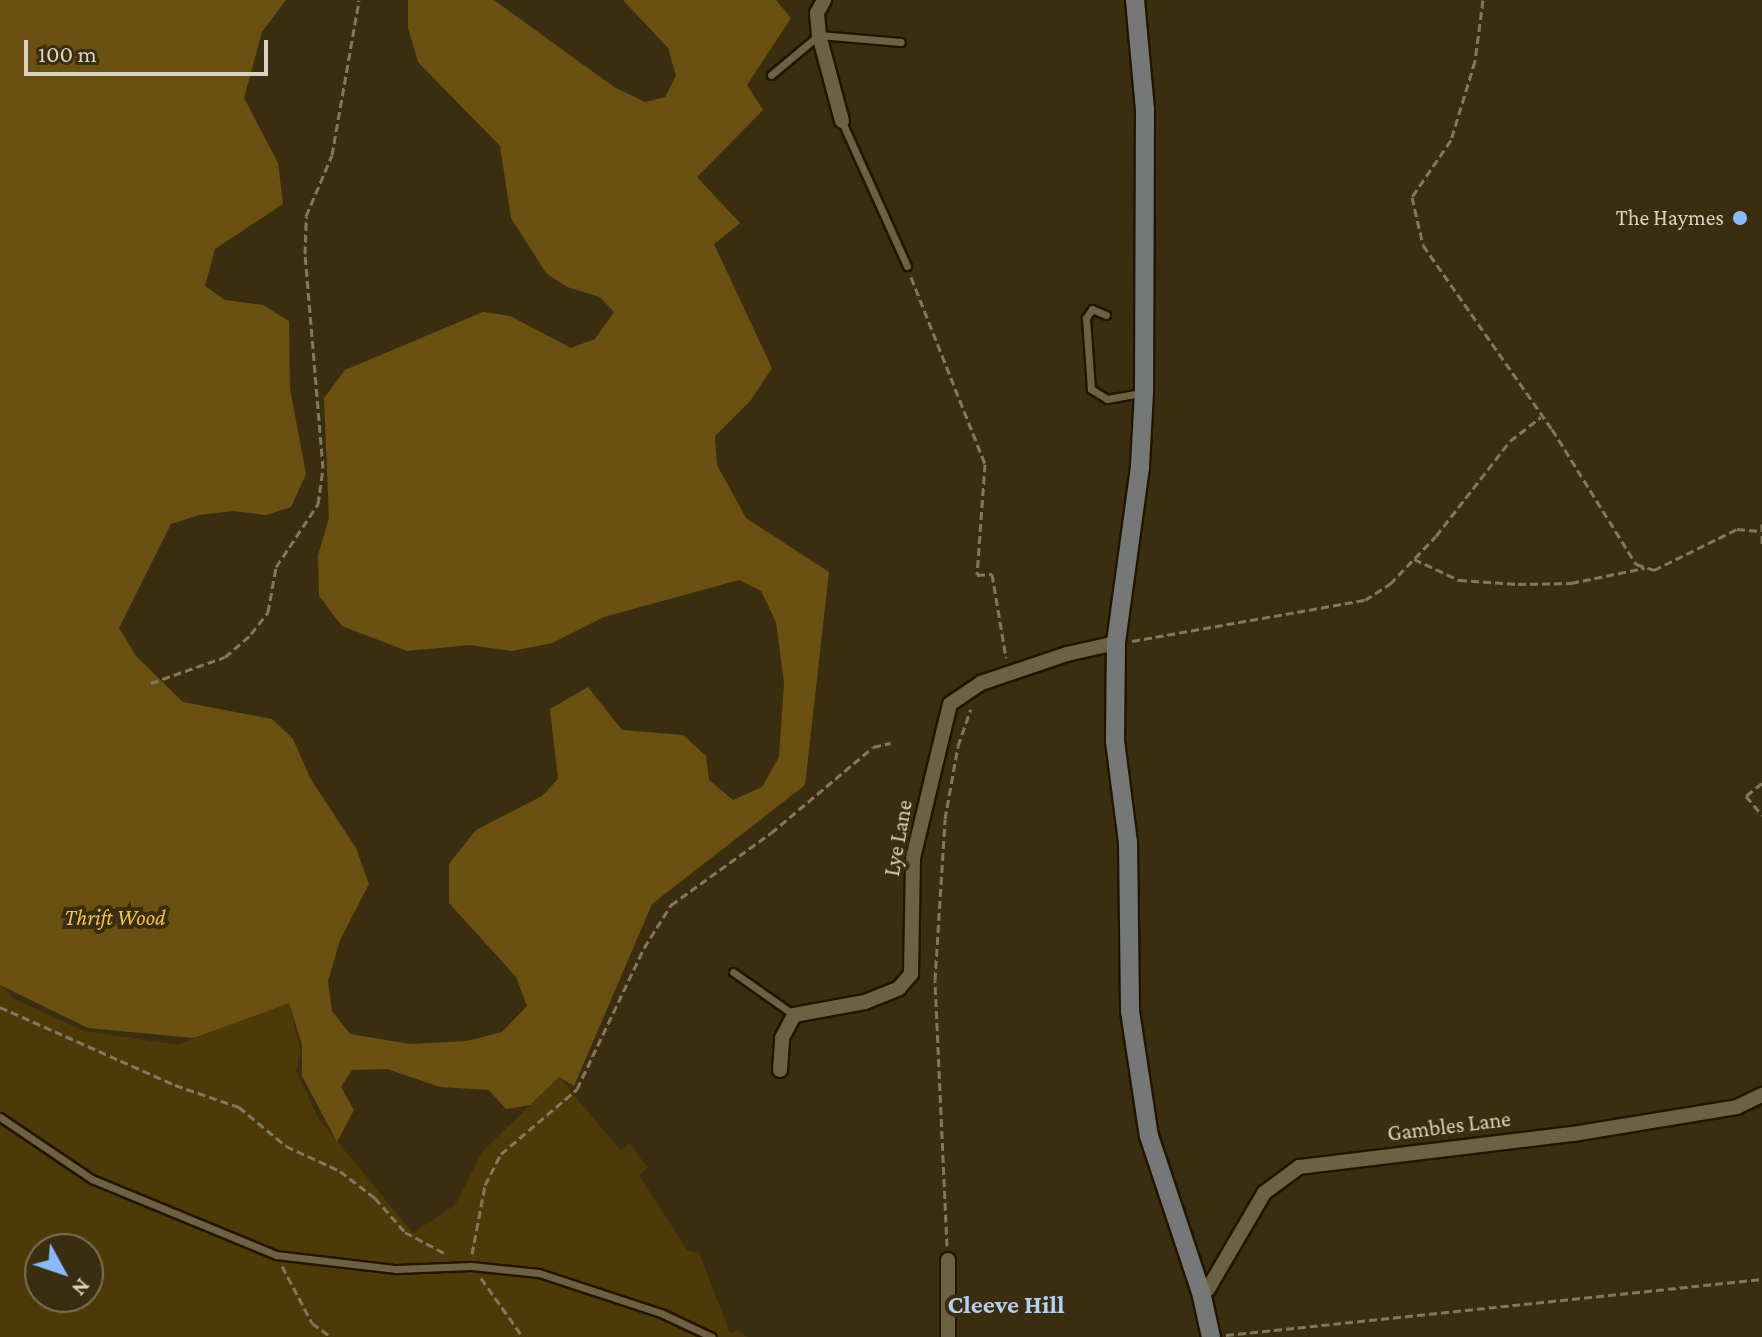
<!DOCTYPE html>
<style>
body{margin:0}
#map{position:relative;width:1762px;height:1337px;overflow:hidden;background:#3b2e10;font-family:"Crimson Pro",serif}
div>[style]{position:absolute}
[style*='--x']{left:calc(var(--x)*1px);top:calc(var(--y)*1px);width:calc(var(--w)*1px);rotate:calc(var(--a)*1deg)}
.green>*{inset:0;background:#4e3a08}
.forest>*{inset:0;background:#6b5111}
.path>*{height:3px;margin-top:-1.5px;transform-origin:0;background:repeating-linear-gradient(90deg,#82775f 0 8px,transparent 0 12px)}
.roads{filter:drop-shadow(2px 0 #221500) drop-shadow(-2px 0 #221500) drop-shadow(0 2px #221500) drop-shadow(0 -2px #221500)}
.service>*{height:7px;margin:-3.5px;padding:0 3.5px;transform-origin:3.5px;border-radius:3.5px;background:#6e6042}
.minor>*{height:14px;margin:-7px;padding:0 7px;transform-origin:7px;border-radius:7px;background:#6e6042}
.secondary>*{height:18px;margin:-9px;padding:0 9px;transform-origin:9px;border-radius:9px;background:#757876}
.dots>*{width:22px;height:22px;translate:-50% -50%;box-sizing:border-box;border:4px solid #3b2e10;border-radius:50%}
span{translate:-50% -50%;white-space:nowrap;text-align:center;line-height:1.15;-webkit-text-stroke:8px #3b2e10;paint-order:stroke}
.poi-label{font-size:22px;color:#dad2c2}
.right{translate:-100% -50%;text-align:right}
.street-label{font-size:22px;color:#dad2c2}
.park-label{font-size:22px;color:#efc054;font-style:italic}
.quarter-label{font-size:26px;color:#b4cef4;font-weight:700}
.north{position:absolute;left:24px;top:1233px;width:80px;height:80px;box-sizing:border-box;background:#3b2e10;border:2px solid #7b7057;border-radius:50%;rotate:130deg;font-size:22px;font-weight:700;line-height:32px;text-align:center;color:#dad2c2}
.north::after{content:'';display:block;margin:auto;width:28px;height:36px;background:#8cb9fc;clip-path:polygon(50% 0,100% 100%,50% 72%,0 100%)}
.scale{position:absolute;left:24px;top:40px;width:244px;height:36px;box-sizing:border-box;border:4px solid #dad2c2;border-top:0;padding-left:10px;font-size:24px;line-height:28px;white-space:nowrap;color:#dad2c2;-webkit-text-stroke:6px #3b2e10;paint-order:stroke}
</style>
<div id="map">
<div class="green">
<div style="clip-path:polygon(evenodd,0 985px,14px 999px,84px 1031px,179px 1045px,288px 1001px,301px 1052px,296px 1071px,318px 1118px,413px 1233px,455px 1205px,482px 1152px,559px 1077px,620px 1150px,630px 1144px,648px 1168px,639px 1175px,687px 1250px,699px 1253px,730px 1333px,738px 1331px,748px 1337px,0 1337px,0 985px,40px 1249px,88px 1249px,88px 1297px,40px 1297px,40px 1249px)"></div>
</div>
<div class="forest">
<div style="clip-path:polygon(0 0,286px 0,262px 32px,244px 98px,278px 163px,283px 204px,215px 249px,205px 286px,225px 300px,263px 305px,289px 321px,290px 389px,306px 474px,291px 507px,266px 515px,234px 511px,199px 515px,171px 524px,119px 628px,136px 656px,183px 702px,272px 719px,293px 739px,310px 778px,356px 848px,369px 884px,340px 940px,328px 981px,332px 1011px,350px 1034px,410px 1044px,467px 1041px,502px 1032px,527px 1006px,516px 977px,449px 903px,449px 864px,476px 830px,542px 796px,558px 779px,550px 709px,588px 687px,622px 730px,683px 735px,706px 756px,709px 780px,733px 800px,762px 787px,779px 757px,784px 683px,776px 622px,761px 591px,739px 580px,604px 617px,552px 643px,512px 651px,470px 645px,407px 651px,342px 626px,319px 596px,318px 555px,329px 518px,324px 398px,345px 370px,483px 312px,510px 316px,571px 348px,595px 339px,614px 312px,600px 297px,567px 287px,546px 273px,511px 218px,500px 146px,418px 62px,408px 28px,408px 0,494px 0,614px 87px,645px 102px,665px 97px,676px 76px,668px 48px,623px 0,776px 0,791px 18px,747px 85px,763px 110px,697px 177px,740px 223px,714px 244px,772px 368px,751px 400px,715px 436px,717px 465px,746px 518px,829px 572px,805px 785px,652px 904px,574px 1086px,559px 1077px,530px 1105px,506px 1109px,489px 1090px,440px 1087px,387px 1069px,352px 1070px,341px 1087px,354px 1110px,337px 1142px,302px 1076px,302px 1045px,289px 1003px,194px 1038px,88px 1028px,0 985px)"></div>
</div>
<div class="path">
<div style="--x:1483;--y:0;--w:62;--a:97.5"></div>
<div style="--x:1475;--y:61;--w:83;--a:106.9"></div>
<div style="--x:1451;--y:140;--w:69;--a:124.4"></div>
<div style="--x:1412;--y:197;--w:49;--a:77.1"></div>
<div style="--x:1423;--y:245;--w:225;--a:55"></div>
<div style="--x:1552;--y:429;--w:159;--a:58.1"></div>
<div style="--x:1636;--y:564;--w:19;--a:18"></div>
<div style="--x:1654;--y:570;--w:93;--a:-26.3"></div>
<div style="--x:1737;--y:529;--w:23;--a:5"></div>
<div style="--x:911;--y:277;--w:201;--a:68.4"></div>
<div style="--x:985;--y:464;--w:111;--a:94.1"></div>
<div style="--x:977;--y:575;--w:15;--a:-4"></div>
<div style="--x:992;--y:574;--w:85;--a:80.5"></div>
<div style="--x:1762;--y:524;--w:21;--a:90"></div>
<div style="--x:1414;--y:559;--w:50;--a:25"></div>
<div style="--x:1459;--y:580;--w:59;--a:3.9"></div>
<div style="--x:1518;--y:584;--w:53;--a:-1.1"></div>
<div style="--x:1571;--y:583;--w:75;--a:-11.6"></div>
<div style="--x:1132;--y:641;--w:237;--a:-10"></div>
<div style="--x:1365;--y:600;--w:30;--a:-33"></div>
<div style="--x:1390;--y:584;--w:66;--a:-46.2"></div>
<div style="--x:1436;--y:536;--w:120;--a:-52.1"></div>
<div style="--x:1510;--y:441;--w:39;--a:-38"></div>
<div style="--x:151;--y:683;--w:78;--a:-19.4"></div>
<div style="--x:225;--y:657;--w:35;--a:-41"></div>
<div style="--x:251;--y:634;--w:28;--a:-52"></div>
<div style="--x:268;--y:612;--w:46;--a:-79.9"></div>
<div style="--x:276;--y:567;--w:76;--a:-56.3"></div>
<div style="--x:318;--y:504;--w:36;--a:-82"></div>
<div style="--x:323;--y:468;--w:215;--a:-94.8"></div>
<div style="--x:305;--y:254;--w:38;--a:-88"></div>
<div style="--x:306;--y:216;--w:66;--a:-66.9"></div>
<div style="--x:332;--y:155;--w:157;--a:-80.1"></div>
<div style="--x:1762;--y:783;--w:21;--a:141"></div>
<div style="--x:1746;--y:796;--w:25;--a:50"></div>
<div style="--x:0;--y:1007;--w:192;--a:24"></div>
<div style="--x:175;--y:1085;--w:68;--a:19"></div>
<div style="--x:239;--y:1107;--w:61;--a:39.7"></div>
<div style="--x:286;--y:1146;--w:60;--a:24.8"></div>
<div style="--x:340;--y:1171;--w:44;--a:37.6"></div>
<div style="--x:375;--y:1198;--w:45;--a:48.6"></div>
<div style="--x:405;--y:1232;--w:47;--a:28.2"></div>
<div style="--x:947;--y:1246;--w:266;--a:-92.6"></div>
<div style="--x:935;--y:980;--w:161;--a:-86.4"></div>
<div style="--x:945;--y:819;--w:74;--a:-79.9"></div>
<div style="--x:958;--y:746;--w:39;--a:-71"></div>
<div style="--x:472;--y:1254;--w:70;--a:-79.3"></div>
<div style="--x:485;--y:1185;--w:35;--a:-63"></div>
<div style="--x:501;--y:1154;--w:100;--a:-40.5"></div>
<div style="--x:577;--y:1089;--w:156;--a:-64.6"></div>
<div style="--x:644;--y:948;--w:51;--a:-57.9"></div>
<div style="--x:671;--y:905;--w:123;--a:-35.8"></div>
<div style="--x:771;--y:833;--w:133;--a:-40.1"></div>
<div style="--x:873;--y:747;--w:18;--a:-13"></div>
<div style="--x:282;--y:1266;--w:64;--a:62.2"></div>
<div style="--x:312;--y:1323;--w:24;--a:36"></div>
<div style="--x:481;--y:1278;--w:72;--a:54.6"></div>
<div style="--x:1226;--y:1335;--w:539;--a:-5.96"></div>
</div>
<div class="roads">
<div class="service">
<div style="--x:771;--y:75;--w:62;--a:-39.8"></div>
<div style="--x:819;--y:35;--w:82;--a:4.9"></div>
<div style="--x:842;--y:122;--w:158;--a:65.7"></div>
<div style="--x:1106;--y:315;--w:15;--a:-157"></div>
<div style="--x:1092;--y:309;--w:11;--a:124"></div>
<div style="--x:1086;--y:318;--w:71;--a:86"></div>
<div style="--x:1091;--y:389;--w:19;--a:32"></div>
<div style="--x:1107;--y:399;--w:36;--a:-10"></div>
<div style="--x:733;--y:972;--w:75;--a:35.2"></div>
<div style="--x:0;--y:1117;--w:111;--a:34"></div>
<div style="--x:92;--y:1179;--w:199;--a:22.4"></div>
<div style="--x:276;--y:1255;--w:121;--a:6.7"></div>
<div style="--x:396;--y:1269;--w:75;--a:-2.3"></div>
<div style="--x:471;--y:1266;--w:68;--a:5.9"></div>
<div style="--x:539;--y:1273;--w:128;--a:18.2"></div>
<div style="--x:661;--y:1313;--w:56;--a:25.2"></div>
</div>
<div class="minor">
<div style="--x:824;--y:0;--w:15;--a:118"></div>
<div style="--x:817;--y:13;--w:22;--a:85"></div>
<div style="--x:819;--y:35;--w:89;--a:75"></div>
<div style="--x:780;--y:1070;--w:32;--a:-86"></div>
<div style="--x:782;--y:1038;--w:26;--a:-62"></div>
<div style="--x:794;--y:1015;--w:72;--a:-10.4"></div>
<div style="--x:865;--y:1002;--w:37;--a:-22"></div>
<div style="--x:899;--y:988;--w:18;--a:-49"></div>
<div style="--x:911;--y:974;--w:116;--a:-89"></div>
<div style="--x:913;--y:858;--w:158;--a:-76.5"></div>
<div style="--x:950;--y:704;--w:37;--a:-34"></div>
<div style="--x:981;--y:683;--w:91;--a:-18.6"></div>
<div style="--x:1067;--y:654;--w:50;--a:-12.7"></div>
<div style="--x:948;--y:1260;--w:77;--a:90"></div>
<div style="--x:1201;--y:1292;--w:8;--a:-23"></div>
<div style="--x:1208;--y:1289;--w:111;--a:-59.7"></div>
<div style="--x:1264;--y:1193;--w:44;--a:-36.6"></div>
<div style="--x:1299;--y:1167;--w:276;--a:-6.9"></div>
<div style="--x:1573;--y:1134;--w:166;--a:-9.3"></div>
<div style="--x:1737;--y:1107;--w:28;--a:-26"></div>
</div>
<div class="secondary">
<div style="--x:1135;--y:0;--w:109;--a:84.8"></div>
<div style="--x:1145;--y:109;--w:283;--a:90.2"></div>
<div style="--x:1144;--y:392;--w:75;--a:93.1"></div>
<div style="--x:1140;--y:467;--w:178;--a:97.8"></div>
<div style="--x:1116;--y:643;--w:98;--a:90.6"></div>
<div style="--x:1115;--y:741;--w:102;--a:82.7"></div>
<div style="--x:1128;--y:842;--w:169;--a:89.3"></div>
<div style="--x:1130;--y:1011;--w:126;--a:81.4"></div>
<div style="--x:1149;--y:1136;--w:164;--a:71.6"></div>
<div style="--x:1201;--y:1292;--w:46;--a:77.5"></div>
</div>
</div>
<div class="dots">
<div style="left:1740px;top:218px;background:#8cb9fc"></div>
</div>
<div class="poi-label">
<span class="right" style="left:1724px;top:218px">The Haymes</span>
</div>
<div class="street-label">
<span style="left:898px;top:838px;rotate:-80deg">Lye Lane</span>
<span style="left:1449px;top:1126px;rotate:-7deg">Gambles Lane</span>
</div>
<div class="park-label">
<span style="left:115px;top:918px">Thrift Wood</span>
</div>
<div class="quarter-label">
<span style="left:1006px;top:1305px">Cleeve Hill</span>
</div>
<div class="north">N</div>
<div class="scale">100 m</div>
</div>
